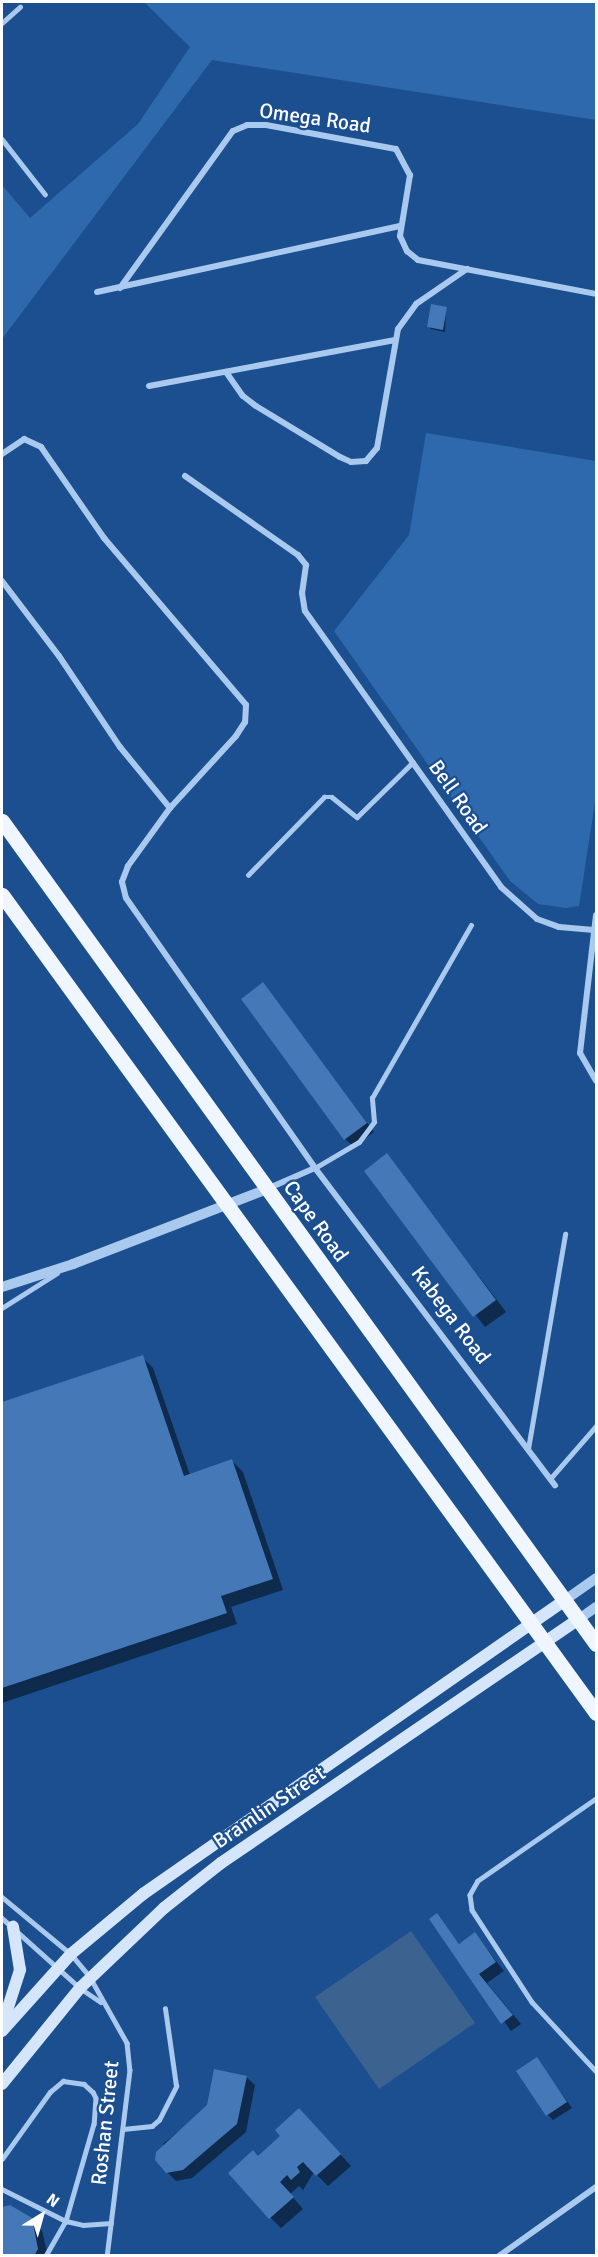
<!DOCTYPE html>
<style>
body{margin:0}
#map{position:relative;width:598px;height:2257px;overflow:hidden;background:#1b4f8f;font-family:Signika,sans-serif}
div>[style]{position:absolute}
[style*='--x']{left:calc(var(--x)*1px);top:calc(var(--y)*1px);width:calc(var(--w)*1px);rotate:calc(var(--a)*1deg)}
.green>*{inset:0;background:#2e69ad}
.water>*{inset:0;background:#3c6290}
.shadow>*{inset:0;background:#0007}
.building>*{inset:0;background:#4478b7}
.service>*{height:4.5px;margin:-2.25px;padding:0 2.25px;transform-origin:2.25px;border-radius:2.25px;background:#a9c9ee}
.minor>*{height:6px;margin:-3px;padding:0 3px;transform-origin:3px;border-radius:3px;background:#a9c9ee}
.tertiary>*{height:10px;margin:-5px;padding:0 5px;transform-origin:5px;border-radius:5px;background:#a9c9ee}
.secondary>*{height:12px;margin:-6px;padding:0 6px;transform-origin:6px;border-radius:6px;background:#d6e6fa}
.primary>*{height:15px;margin:-7.5px;padding:0 7.5px;transform-origin:7.5px;border-radius:7.5px;background:#f0f6ff}
span{translate:-50% -50%;white-space:nowrap;text-align:center;line-height:1.15;-webkit-text-stroke:4.5px #1b4f8f;paint-order:stroke}
.street-label{font-size:21px;color:#fff}
.frame{position:absolute;inset:0;border:3px solid #fff;pointer-events:none}
.north{position:absolute;left:12px;top:2185px;width:60px;height:60px;-webkit-text-stroke:4px #1b4f8f;paint-order:stroke;rotate:37deg;font-size:16px;font-weight:700;line-height:24px;text-align:center;color:#fff}
.north::after{content:'';display:block;margin:auto;width:21px;height:27px;background:#fff;clip-path:polygon(50% 0,100% 100%,50% 72%,0 100%)}
</style>
<div id="map">
<div class="green">
<div style="clip-path:polygon(144px 2px,596px 2px,596px 120px,212px 60px,2px 339px,2px 185px,30px 218px,138px 124px,190px 47px)"></div>
<div style="clip-path:polygon(426px 433px,596px 461px,596px 796px,579px 906px,566px 908px,538px 904px,510px 881px,334px 631px,409px 535px)"></div>
</div>
<div class="water">
<div style="clip-path:polygon(411px 1931px,475px 2023px,379px 2089px,315px 1997px)"></div>
</div>
<div class="shadow">
<div style="clip-path:polygon(446px 308px,445px 332px,431px 329px,429px 327px)"></div>
<div style="clip-path:polygon(263px 984px,374px 1132px,354px 1147px,345px 1139px)"></div>
<div style="clip-path:polygon(387px 1155px,506px 1312px,485px 1327px,366px 1171px)"></div>
<div style="clip-path:polygon(142px 1357px,153px 1368px,190px 1475px,232px 1461px,243px 1472px,283px 1590px,231px 1607px,237px 1624px,2px 1703px,2px 1404px)"></div>
<div style="clip-path:polygon(437px 1915px,460px 1945px,475px 1934px,504px 1971px,487px 1983px,521px 2024px,511px 2031px,431px 1919px)"></div>
<div style="clip-path:polygon(537px 2059px,572px 2108px,553px 2120px,548px 2115px)"></div>
<div style="clip-path:polygon(246px 2077px,255px 2085px,246px 2132px,192px 2178px,176px 2181px,167px 2172px,163px 2144px)"></div>
<div style="clip-path:polygon(310px 2121px,351px 2166px,328px 2186px,314px 2172px,303px 2190px,299px 2186px,290px 2194px,303px 2209px,281px 2228px,271px 2218px,258px 2158px)"></div>
<div style="clip-path:polygon(10px 2206px,42px 2231px,48px 2256px,2px 2256px,2px 2209px)"></div>
</div>
<div class="building">
<div style="clip-path:polygon(431px 304px,447px 307px,443px 330px,427px 327px)"></div>
<div style="clip-path:polygon(263px 982px,367px 1123px,344px 1140px,241px 999px)"></div>
<div style="clip-path:polygon(387px 1153px,496px 1300px,473px 1317px,364px 1171px)"></div>
<div style="clip-path:polygon(143px 1355px,184px 1476px,232px 1459px,273px 1579px,221px 1596px,227px 1613px,2px 1688px,2px 1402px)"></div>
<div style="clip-path:polygon(437px 1913px,459px 1944px,475px 1932px,496px 1962px,479px 1974px,513px 2015px,501px 2024px,429px 1919px)"></div>
<div style="clip-path:polygon(537px 2057px,567px 2102px,546px 2116px,516px 2071px)"></div>
<div style="clip-path:polygon(214px 2069px,247px 2076px,237px 2124px,183px 2170px,166px 2173px,155px 2160px,156px 2152px,207px 2105px)"></div>
<div style="clip-path:polygon(299px 2108px,341px 2154px,316px 2176px,303px 2162px,297px 2167px,300px 2172px,291px 2180px,287px 2175px,280px 2182px,294px 2197px,269px 2219px,228px 2173px,253px 2150px,258px 2156px,280px 2136px,275px 2130px)"></div>
<div style="clip-path:polygon(10px 2205px,32px 2218px,38px 2249px,34px 2256px,2px 2256px,2px 2207px)"></div>
</div>
<div class="service">
<div style="--x:2;--y:23;--w:24;--a:-42"></div>
<div style="--x:2;--y:139;--w:70;--a:52"></div>
<div style="--x:248;--y:875;--w:109;--a:-45.7"></div>
<div style="--x:324;--y:797;--w:8;--a:0"></div>
<div style="--x:332;--y:797;--w:32;--a:39"></div>
<div style="--x:357;--y:817;--w:78;--a:-44.5"></div>
<div style="--x:315;--y:1168;--w:51;--a:-30.6"></div>
<div style="--x:359;--y:1142;--w:25;--a:-53"></div>
<div style="--x:374;--y:1122;--w:24;--a:-95"></div>
<div style="--x:372;--y:1098;--w:199;--a:-60.2"></div>
<div style="--x:2;--y:1308;--w:65;--a:-32.5"></div>
<div style="--x:528;--y:1449;--w:218;--a:-80.2"></div>
<div style="--x:550;--y:1479;--w:70;--a:-49"></div>
<div style="--x:596;--y:1799;--w:144;--a:145.2"></div>
<div style="--x:478;--y:1881;--w:16;--a:120"></div>
<div style="--x:470;--y:1895;--w:15;--a:82"></div>
<div style="--x:472;--y:1910;--w:110;--a:56.9"></div>
<div style="--x:532;--y:2002;--w:94;--a:47.2"></div>
<div style="--x:2;--y:1897;--w:89;--a:39.6"></div>
<div style="--x:71;--y:1954;--w:30;--a:50"></div>
<div style="--x:90;--y:1977;--w:76;--a:60.7"></div>
<div style="--x:127;--y:2043;--w:27;--a:84"></div>
<div style="--x:130;--y:2070;--w:187;--a:97"></div>
<div style="--x:2;--y:1918;--w:105;--a:41.9"></div>
<div style="--x:80;--y:1988;--w:25;--a:34"></div>
<div style="--x:123;--y:2129;--w:29;--a:-6"></div>
<div style="--x:152;--y:2126;--w:9;--a:-41"></div>
<div style="--x:159;--y:2120;--w:38;--a:-63"></div>
<div style="--x:176;--y:2086;--w:78;--a:-98.1"></div>
<div style="--x:2;--y:2159;--w:82;--a:-54.4"></div>
<div style="--x:50;--y:2092;--w:17;--a:-40"></div>
<div style="--x:63;--y:2081;--w:21;--a:8"></div>
<div style="--x:84;--y:2084;--w:12;--a:42"></div>
<div style="--x:93;--y:2092;--w:7;--a:63"></div>
<div style="--x:96;--y:2098;--w:26;--a:94"></div>
<div style="--x:94;--y:2124;--w:101;--a:106.1"></div>
<div style="--x:66;--y:2221;--w:40;--a:119.7"></div>
<div style="--x:2;--y:2189;--w:72;--a:26.6"></div>
<div style="--x:66;--y:2221;--w:17;--a:13"></div>
<div style="--x:83;--y:2225;--w:28;--a:-4"></div>
</div>
<div class="minor">
<div style="--x:120;--y:288;--w:193;--a:-54.3"></div>
<div style="--x:233;--y:131;--w:15;--a:-23"></div>
<div style="--x:247;--y:125;--w:19;--a:0"></div>
<div style="--x:266;--y:125;--w:132;--a:10.5"></div>
<div style="--x:396;--y:149;--w:30;--a:62"></div>
<div style="--x:410;--y:175;--w:62;--a:99.3"></div>
<div style="--x:400;--y:236;--w:17;--a:65"></div>
<div style="--x:407;--y:251;--w:14;--a:39"></div>
<div style="--x:418;--y:260;--w:181;--a:10.8"></div>
<div style="--x:97;--y:292;--w:310;--a:-12.3"></div>
<div style="--x:226;--y:372;--w:29;--a:55"></div>
<div style="--x:243;--y:396;--w:16;--a:38"></div>
<div style="--x:256;--y:406;--w:98;--a:31.3"></div>
<div style="--x:340;--y:457;--w:12;--a:24"></div>
<div style="--x:351;--y:462;--w:15;--a:-4"></div>
<div style="--x:366;--y:461;--w:17;--a:-50"></div>
<div style="--x:377;--y:448;--w:121;--a:-80"></div>
<div style="--x:398;--y:329;--w:31;--a:-54"></div>
<div style="--x:416;--y:304;--w:62;--a:-34.5"></div>
<div style="--x:149;--y:386;--w:249;--a:-10.6"></div>
<div style="--x:2;--y:454;--w:27;--a:-34"></div>
<div style="--x:24;--y:439;--w:19;--a:25"></div>
<div style="--x:41;--y:447;--w:111;--a:55.3"></div>
<div style="--x:104;--y:538;--w:219;--a:49.6"></div>
<div style="--x:246;--y:705;--w:17;--a:93"></div>
<div style="--x:245;--y:722;--w:17;--a:123"></div>
<div style="--x:236;--y:736;--w:98;--a:132.5"></div>
<div style="--x:170;--y:808;--w:72;--a:125.9"></div>
<div style="--x:128;--y:866;--w:17;--a:111"></div>
<div style="--x:122;--y:882;--w:16;--a:76"></div>
<div style="--x:126;--y:898;--w:330;--a:55"></div>
<div style="--x:315;--y:1168;--w:398;--a:52.9"></div>
<div style="--x:185;--y:476;--w:138;--a:35"></div>
<div style="--x:298;--y:555;--w:13;--a:51"></div>
<div style="--x:306;--y:565;--w:28;--a:98"></div>
<div style="--x:302;--y:593;--w:18;--a:81"></div>
<div style="--x:305;--y:611;--w:339;--a:54.6"></div>
<div style="--x:501;--y:887;--w:48;--a:41.6"></div>
<div style="--x:537;--y:919;--w:23;--a:20"></div>
<div style="--x:559;--y:927;--w:35;--a:5"></div>
<div style="--x:2;--y:581;--w:94;--a:52.8"></div>
<div style="--x:59;--y:656;--w:110;--a:56.2"></div>
<div style="--x:120;--y:747;--w:79;--a:50.7"></div>
<div style="--x:596;--y:915;--w:139;--a:96.6"></div>
<div style="--x:580;--y:1053;--w:32;--a:60"></div>
<div style="--x:269;--y:1188;--w:50;--a:-23.5"></div>
<div style="--x:499;--y:2256;--w:119;--a:-35.4"></div>
</div>
<div class="tertiary">
<div style="--x:2;--y:1287;--w:75;--a:-17.9"></div>
<div style="--x:73;--y:1264;--w:208;--a:-21.1"></div>
<div style="--x:565;--y:1600;--w:38;--a:-35"></div>
<div style="--x:579;--y:1619;--w:21;--a:-35"></div>
</div>
<div class="secondary">
<div style="--x:3;--y:2023;--w:56;--a:-72.2"></div>
<div style="--x:20;--y:1970;--w:44;--a:-99.2"></div>
<div style="--x:2;--y:2031;--w:103;--a:-48.1"></div>
<div style="--x:71;--y:1954;--w:94;--a:-39.8"></div>
<div style="--x:143;--y:1894;--w:514;--a:-34.86"></div>
<div style="--x:2;--y:2084;--w:124;--a:-50.9"></div>
<div style="--x:80;--y:1988;--w:116;--a:-43.6"></div>
<div style="--x:164;--y:1908;--w:73;--a:-38.3"></div>
<div style="--x:221;--y:1863;--w:433;--a:-34.3"></div>
</div>
<div class="primary">
<div style="--x:2;--y:821;--w:1015;--a:54.18"></div>
<div style="--x:2;--y:895;--w:1011;--a:54.01"></div>
</div>
<div class="street-label">
<span style="left:315px;top:118px;rotate:8deg">Omega Road</span>
<span style="left:458px;top:797px;rotate:55deg">Bell Road</span>
<span style="left:316px;top:1221px;rotate:54deg">Cape Road</span>
<span style="left:451px;top:1315px;rotate:53deg">Kabega Road</span>
<span style="left:269px;top:1807px;rotate:-34deg">Bramlin Street</span>
<span style="left:105px;top:2123px;rotate:-84deg">Roshan Street</span>
</div>
<div class="frame"></div>
<div class="north">N</div>
</div>
